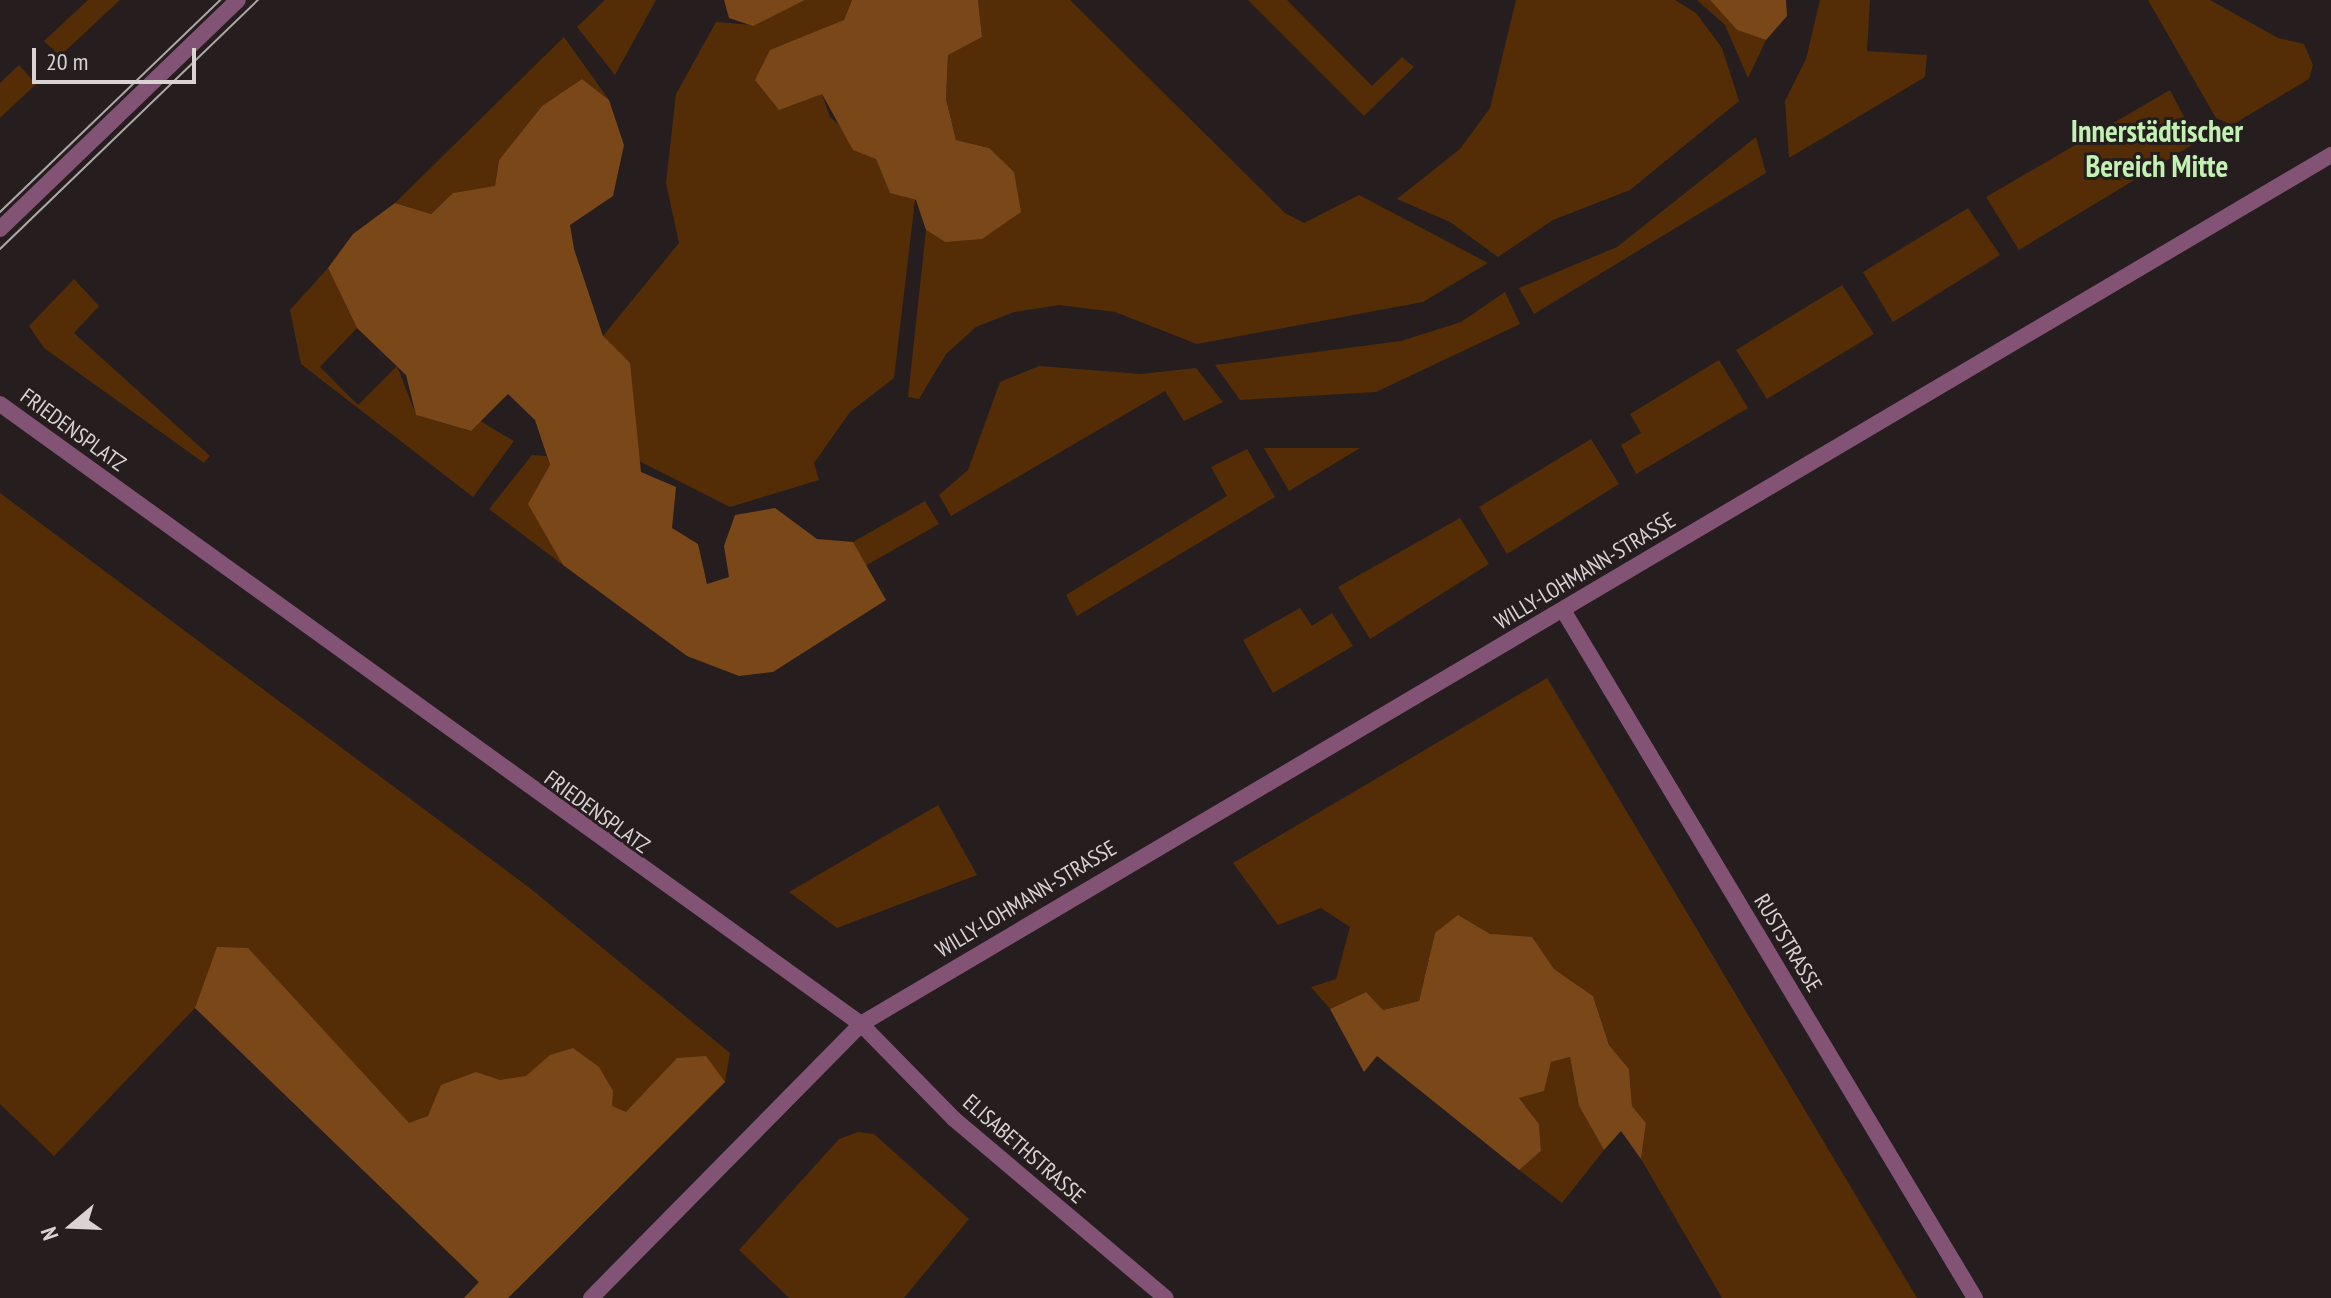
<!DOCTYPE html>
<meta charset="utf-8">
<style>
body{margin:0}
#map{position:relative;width:2331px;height:1298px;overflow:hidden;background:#261d1f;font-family:"PT Sans Narrow",sans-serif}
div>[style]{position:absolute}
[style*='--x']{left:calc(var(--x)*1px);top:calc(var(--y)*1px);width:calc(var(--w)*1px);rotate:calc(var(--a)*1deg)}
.green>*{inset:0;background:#542d07}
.forest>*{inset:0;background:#7a4718}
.street>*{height:16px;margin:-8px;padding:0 8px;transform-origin:8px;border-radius:8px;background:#835375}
.tram>*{height:2px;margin:-1px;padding:0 1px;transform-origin:1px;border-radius:1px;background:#aea7a8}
span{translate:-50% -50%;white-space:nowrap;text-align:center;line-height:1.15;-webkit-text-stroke:6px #261d1f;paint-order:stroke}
.street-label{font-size:22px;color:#d9d3d4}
.district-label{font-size:30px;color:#c1f2b2;font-weight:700}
.north{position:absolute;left:32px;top:1186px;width:80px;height:80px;-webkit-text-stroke:6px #261d1f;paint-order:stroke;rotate:251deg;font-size:22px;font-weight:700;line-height:32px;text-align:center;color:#d9d3d4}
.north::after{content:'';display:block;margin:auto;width:28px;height:36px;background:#d9d3d4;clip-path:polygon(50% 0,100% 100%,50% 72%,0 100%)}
.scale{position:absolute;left:32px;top:48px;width:164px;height:36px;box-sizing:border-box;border:4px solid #d9d3d4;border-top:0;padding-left:10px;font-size:24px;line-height:28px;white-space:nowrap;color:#d9d3d4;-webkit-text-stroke:6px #261d1f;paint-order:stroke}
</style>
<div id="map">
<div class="green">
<div style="clip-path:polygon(88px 0,120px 0,60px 56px,44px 41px)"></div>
<div style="clip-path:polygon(605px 0,656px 0,615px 75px,577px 27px)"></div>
<div style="clip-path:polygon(805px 0,852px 0,844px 20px,809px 37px,822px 94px,830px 117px,876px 158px,890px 193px,915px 200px,894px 378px,850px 412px,814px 463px,819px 480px,730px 507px,639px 461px,603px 336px,679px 243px,666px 183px,676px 94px,716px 22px,753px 25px)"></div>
<div style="clip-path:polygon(978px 0,1070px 0,1285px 213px,1304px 223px,1359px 195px,1488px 263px,1423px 302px,1197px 344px,1115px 312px,1059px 305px,1014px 312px,976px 327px,946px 354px,919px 399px,908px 397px,926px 230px,945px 242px,989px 148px,956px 140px,946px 99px,948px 54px,982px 37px)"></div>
<div style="clip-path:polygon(1248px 0,1287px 0,1372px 86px,1402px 57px,1414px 67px,1364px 116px)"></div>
<div style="clip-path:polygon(1516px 0,1675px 0,1696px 13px,1722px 48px,1739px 101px,1630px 190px,1553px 220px,1498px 257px,1450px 222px,1397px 199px,1460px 149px,1490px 108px)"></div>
<div style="clip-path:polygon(1697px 0,1710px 0,1737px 30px,1766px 40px,1748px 78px,1725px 25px)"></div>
<div style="clip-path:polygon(1820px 0,1870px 0,1867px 51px,1927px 55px,1925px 77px,1789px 158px,1785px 101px,1806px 59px)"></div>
<div style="clip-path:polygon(2148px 0,2210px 0,2278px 38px,2304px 44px,2313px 65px,2309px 79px,2232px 125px,2216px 118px)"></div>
<div style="clip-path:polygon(564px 37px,609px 100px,582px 79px,542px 106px,499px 160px,495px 187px,453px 193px,431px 214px,395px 203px)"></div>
<div style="clip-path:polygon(19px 65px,36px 84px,0 118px,0 83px)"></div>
<div style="clip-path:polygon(2170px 90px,2197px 142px,2019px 250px,1986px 197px)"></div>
<div style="clip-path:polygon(1756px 137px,1766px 173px,1534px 314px,1519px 288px,1617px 247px)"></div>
<div style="clip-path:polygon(1968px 208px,2000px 255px,1893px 322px,1863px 272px)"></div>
<div style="clip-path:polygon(328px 268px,357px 328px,320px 367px,358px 405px,397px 366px,416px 415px,470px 431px,480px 421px,514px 441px,473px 497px,301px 364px,290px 310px)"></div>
<div style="clip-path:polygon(74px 279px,99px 306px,74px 333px,210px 456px,204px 463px,44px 348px,29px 326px)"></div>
<div style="clip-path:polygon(1842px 285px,1874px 334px,1767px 399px,1736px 350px)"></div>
<div style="clip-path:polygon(1505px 292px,1520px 324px,1376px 392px,1240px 400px,1215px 365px,1401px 341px,1461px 322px)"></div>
<div style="clip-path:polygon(1719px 360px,1748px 408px,1636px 474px,1621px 445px,1641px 433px,1630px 414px)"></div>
<div style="clip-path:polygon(1039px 366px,1141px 374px,1196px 368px,1223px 402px,1184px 421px,1165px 391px,951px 516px,939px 495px,968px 470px,1000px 382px)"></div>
<div style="clip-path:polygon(1591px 439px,1619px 484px,1507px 554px,1479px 507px)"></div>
<div style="clip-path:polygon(1264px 448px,1360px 448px,1289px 491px)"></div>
<div style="clip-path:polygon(1247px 449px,1275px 497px,1077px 616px,1066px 595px,1227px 496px,1211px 467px)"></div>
<div style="clip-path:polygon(532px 455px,546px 456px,550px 465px,550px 539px,563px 565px,489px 509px)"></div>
<div style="clip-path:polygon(0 493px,531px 889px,730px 1053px,725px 1082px,508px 1298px,464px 1298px,479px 1282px,195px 1008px,54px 1156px,0 1104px)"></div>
<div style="clip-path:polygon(925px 501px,939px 524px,865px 566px,853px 542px)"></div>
<div style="clip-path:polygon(1460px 518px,1489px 564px,1370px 639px,1338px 587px)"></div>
<div style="clip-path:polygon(1300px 608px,1312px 626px,1332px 613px,1353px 646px,1273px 693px,1243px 640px)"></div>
<div style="clip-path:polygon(1547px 678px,1917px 1298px,1722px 1298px,1641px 1159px,1646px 1123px,1632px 1106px,1629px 1069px,1609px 1045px,1593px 996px,1554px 969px,1532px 938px,1435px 933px,1419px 1001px,1383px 1010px,1366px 992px,1330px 1009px,1311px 987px,1336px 979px,1350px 927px,1321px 908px,1278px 925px,1233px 863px)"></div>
<div style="clip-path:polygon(938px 805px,977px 875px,837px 928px,789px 892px)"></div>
<div style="clip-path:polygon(1570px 1057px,1579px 1106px,1604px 1150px,1562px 1203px,1519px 1170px,1541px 1151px,1539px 1124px,1519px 1098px,1551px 1062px)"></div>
<div style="clip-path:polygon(858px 1132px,874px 1134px,969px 1219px,904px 1298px,789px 1298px,739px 1250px,839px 1139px)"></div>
</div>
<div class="forest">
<div style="clip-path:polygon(724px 0,805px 0,753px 26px,729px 18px)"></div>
<div style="clip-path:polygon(852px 0,978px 0,982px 37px,948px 55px,946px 99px,956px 140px,989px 148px,1014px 172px,1021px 212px,982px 239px,945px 242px,926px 230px,916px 200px,890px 193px,876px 159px,853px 150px,822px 94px,779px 110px,755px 80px,770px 50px,844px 20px)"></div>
<div style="clip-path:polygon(1710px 0,1786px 0,1787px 16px,1766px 40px,1737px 30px)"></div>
<div style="clip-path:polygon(582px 79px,609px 100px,624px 145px,613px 196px,570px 225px,574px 249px,603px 336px,630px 363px,641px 472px,676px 487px,672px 528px,698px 544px,707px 584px,729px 577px,724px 546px,735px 515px,775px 508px,817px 539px,853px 542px,886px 600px,773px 672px,739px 676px,687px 656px,563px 565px,528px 504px,550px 465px,535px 420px,508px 394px,471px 431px,416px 415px,406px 375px,357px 328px,328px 268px,353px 234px,395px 203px,431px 214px,453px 193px,495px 186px,499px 160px,542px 106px)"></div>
<div style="clip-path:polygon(1458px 915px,1490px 934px,1532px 937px,1554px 969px,1593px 996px,1609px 1045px,1629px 1069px,1632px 1106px,1646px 1123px,1641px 1159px,1621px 1131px,1604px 1150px,1579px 1106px,1570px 1057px,1551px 1062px,1544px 1091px,1519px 1098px,1539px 1124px,1541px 1151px,1519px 1170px,1377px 1056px,1364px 1072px,1330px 1009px,1366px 992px,1383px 1010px,1419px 1001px,1435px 933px)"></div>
<div style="clip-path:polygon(217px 947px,248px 948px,409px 1123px,428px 1116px,441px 1085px,476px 1072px,500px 1080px,526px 1076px,550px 1055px,573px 1048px,599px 1067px,613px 1091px,612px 1106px,626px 1112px,677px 1058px,706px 1056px,725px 1082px,508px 1298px,464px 1298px,479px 1282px,195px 1008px)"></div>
</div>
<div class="street">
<div style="--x:0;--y:229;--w:330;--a:-43.9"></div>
<div style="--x:0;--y:404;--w:1061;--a:35.76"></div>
<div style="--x:861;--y:1024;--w:133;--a:45.6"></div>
<div style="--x:954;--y:1119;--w:277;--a:40.2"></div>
<div style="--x:1563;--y:610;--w:802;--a:59.09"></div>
<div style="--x:591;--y:1298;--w:385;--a:-45.4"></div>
<div style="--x:861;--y:1024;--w:1708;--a:-30.59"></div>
</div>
<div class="tram">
<div style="--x:0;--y:212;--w:306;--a:-43.9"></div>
<div style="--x:0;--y:249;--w:359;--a:-44"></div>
</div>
<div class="street-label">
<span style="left:73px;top:430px;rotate:36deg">FRIEDENSPLATZ</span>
<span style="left:1585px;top:571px;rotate:-31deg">WILLY-LOHMANN-STRASSE</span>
<span style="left:597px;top:812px;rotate:36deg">FRIEDENSPLATZ</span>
<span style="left:1026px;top:899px;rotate:-31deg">WILLY-LOHMANN-STRASSE</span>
<span style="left:1788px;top:943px;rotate:59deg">RUSTSTRASSE</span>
<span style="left:1024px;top:1149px;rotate:41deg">ELISABETHSTRASSE</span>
</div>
<div class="district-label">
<span style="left:2157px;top:148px">Innerstädtischer<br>Bereich Mitte</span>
</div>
<div class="north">N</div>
<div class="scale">20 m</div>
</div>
